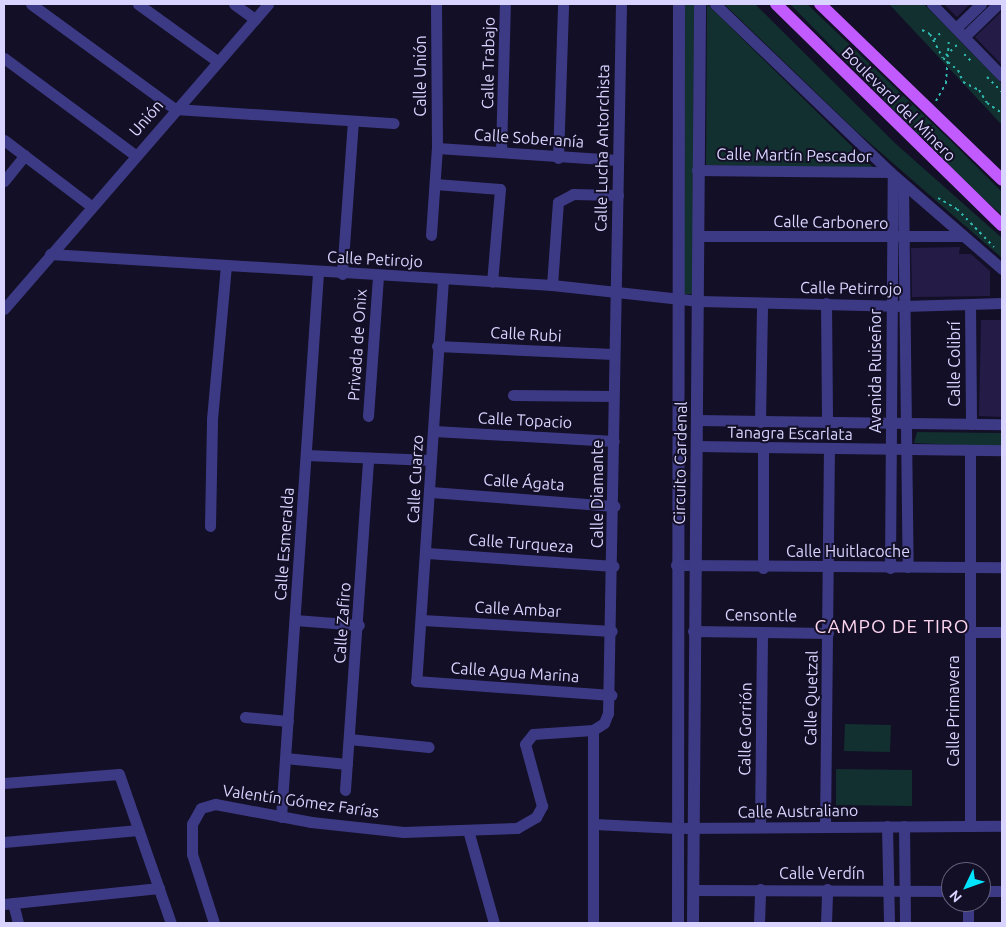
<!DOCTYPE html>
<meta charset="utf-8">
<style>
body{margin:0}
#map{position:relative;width:1006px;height:927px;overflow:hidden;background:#130f26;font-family:Ubuntu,sans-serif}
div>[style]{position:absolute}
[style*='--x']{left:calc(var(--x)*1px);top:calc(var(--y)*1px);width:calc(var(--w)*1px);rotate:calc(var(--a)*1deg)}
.green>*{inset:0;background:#12302f}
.building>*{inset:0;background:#241b47}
.path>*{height:2px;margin-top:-1px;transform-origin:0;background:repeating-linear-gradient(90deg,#2fb8b0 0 2.5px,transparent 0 6.5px)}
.minor>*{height:11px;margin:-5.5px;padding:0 5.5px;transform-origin:5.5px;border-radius:5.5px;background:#3d3a85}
.tertiary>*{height:12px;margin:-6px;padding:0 6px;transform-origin:6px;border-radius:6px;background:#3d3a85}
.primary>*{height:12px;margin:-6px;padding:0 6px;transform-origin:6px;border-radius:6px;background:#c25bff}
span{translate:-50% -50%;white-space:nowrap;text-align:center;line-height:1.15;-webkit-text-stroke:4px #130f26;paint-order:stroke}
.street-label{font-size:16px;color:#d9d4ff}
.quarter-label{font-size:19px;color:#ffd6f0;letter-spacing:1px}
.frame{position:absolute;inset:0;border:5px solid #d9d4ff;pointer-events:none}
.north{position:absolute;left:941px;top:862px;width:50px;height:50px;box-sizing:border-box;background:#130f26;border:1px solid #625e7d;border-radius:50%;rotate:228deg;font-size:14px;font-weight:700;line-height:20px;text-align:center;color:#d9d4ff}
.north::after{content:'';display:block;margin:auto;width:18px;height:22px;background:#00e5ff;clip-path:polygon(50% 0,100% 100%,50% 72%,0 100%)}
</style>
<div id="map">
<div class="green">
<div style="clip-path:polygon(684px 4px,694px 4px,693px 294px,683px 294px)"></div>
<div style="clip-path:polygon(707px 4px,874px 168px,706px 165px)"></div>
<div style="clip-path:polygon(724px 4px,755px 4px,896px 144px,1002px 238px,1002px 258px,856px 131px)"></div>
<div style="clip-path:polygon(790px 4px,807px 4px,949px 139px,1002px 192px,1002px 215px,962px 180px)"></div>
<div style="clip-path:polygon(889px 4px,924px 4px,1002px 84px,1002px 125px)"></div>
<div style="clip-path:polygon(917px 432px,1002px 433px,1002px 447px,914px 443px)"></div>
<div style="clip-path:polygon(845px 724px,891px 725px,890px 752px,844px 751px)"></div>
<div style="clip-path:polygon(836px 769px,912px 770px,912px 806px,836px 805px)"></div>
</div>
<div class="building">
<div style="clip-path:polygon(944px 4px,970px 4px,957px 17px)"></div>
<div style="clip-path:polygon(1002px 11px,1002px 65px,975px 37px)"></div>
<div style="clip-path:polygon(960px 247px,959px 254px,971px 254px,990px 271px,990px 296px,912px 297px,911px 248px)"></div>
<div style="clip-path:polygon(981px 320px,1002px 320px,1002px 417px,979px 416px)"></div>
</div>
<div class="path">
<div style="--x:922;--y:30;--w:9;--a:27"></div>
<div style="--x:930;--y:34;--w:27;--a:62"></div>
<div style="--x:934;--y:40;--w:12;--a:-48"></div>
<div style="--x:957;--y:45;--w:19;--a:137"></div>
<div style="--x:943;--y:58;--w:19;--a:39"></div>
<div style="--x:958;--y:70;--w:13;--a:67"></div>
<div style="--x:963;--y:82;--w:18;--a:27"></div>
<div style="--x:979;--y:90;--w:15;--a:58"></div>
<div style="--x:987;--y:103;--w:18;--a:34"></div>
<div style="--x:964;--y:54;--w:11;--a:45"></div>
<div style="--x:987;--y:77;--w:21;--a:45"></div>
<div style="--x:936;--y:101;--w:21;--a:-61"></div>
<div style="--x:946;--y:83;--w:45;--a:-86.2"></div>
<div style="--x:938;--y:198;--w:22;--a:30"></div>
<div style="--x:957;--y:209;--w:53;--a:45.8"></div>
</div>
<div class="minor">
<div style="--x:31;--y:4;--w:178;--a:36.1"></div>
<div style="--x:175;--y:109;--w:219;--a:3.7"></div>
<div style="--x:138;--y:4;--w:97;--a:35.8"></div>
<div style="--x:234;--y:4;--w:26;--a:36"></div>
<div style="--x:715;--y:4;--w:243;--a:43.8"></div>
<div style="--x:890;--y:172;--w:148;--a:40.9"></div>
<div style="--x:932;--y:4;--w:100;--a:45.8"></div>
<div style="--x:956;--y:28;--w:35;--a:-44"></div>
<div style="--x:965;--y:36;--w:46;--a:-44.1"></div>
<div style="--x:4;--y:58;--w:163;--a:36.5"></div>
<div style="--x:4;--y:140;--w:109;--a:37.2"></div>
<div style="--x:437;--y:148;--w:181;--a:3.8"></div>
<div style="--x:501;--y:152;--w:148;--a:-88.5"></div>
<div style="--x:558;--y:158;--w:154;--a:-88.1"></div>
<div style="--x:697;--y:170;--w:193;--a:0.6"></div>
<div style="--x:4;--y:181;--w:33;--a:-51"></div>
<div style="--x:435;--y:184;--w:65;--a:4.4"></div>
<div style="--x:500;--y:189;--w:93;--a:94.9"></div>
<div style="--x:903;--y:184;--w:383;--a:89.3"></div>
<div style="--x:431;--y:235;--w:87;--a:-86.1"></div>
<div style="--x:437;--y:148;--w:144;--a:-90.4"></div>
<div style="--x:699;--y:236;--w:264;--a:0"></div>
<div style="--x:50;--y:254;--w:503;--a:3.53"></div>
<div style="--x:552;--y:285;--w:148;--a:6.2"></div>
<div style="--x:699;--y:301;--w:205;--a:1.4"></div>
<div style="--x:904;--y:306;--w:98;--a:-1.8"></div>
<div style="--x:342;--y:274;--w:153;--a:-85.9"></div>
<div style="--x:443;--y:279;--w:403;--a:93.8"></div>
<div style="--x:416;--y:681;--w:196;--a:4.1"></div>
<div style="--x:552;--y:285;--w:83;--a:-85.9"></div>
<div style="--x:558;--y:202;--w:17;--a:-28"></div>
<div style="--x:573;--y:194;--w:45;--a:1.3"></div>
<div style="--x:826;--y:303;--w:120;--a:89.5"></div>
<div style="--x:970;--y:304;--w:120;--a:89.5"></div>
<div style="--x:4;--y:309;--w:403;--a:-49.1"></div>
<div style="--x:437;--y:346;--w:176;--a:2.6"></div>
<div style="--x:513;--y:395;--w:100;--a:0.6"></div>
<div style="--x:368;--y:416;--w:140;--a:-85.9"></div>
<div style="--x:698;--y:420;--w:304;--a:0.8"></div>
<div style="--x:760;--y:422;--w:119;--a:-89"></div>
<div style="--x:434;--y:431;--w:180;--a:3.2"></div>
<div style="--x:697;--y:446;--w:305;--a:0.8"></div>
<div style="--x:763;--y:449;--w:119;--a:90"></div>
<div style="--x:306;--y:455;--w:125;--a:2.3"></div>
<div style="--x:431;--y:492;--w:184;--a:4.4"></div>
<div style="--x:210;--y:526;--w:107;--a:-88.9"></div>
<div style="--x:212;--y:419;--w:154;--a:-84.8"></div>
<div style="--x:427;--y:553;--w:187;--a:4"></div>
<div style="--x:676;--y:565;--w:326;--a:0.4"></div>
<div style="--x:890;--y:568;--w:393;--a:-89.6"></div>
<div style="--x:295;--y:620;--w:64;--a:4.5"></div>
<div style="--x:422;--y:620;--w:190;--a:3.3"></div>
<div style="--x:693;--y:631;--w:135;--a:0.8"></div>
<div style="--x:969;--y:632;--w:33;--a:0"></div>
<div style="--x:245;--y:717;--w:43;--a:5.3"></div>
<div style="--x:593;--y:730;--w:193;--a:90"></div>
<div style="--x:349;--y:739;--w:80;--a:5.7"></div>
<div style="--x:285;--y:758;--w:62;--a:5.5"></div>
<div style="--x:4;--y:783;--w:115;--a:-4.5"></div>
<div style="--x:119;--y:774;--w:158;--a:70.8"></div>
<div style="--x:345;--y:790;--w:333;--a:-86"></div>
<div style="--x:281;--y:817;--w:545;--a:-86.11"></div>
<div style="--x:594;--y:824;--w:83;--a:2.8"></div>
<div style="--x:677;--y:828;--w:325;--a:-0.4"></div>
<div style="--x:887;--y:826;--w:97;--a:88.8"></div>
<div style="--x:904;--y:826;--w:97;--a:89.4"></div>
<div style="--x:970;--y:826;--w:376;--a:-90"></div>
<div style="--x:760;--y:827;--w:195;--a:-89.4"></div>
<div style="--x:825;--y:827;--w:377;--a:-89.4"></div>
<div style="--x:468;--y:830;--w:97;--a:74.4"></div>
<div style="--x:4;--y:842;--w:135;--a:-5.1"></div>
<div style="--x:693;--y:890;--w:258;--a:0.2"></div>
<div style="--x:981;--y:891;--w:21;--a:0"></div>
<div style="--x:13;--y:903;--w:21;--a:76"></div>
<div style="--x:4;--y:904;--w:156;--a:-5.9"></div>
<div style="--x:214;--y:923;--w:72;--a:-107.7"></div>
<div style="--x:192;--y:854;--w:30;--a:-90"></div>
<div style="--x:192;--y:824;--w:18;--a:-61"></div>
<div style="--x:201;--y:808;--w:15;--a:-16"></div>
<div style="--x:215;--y:804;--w:98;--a:10.6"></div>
<div style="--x:311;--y:822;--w:93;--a:6.2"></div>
<div style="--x:403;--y:832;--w:114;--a:-2"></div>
<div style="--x:517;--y:828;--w:22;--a:-30"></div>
<div style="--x:536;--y:817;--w:13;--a:-61"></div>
<div style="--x:542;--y:806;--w:64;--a:-105.3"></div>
<div style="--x:525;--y:744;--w:13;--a:-51"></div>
<div style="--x:533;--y:734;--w:60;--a:-3.8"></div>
<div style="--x:593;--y:730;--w:13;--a:-32"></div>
<div style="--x:604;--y:723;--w:11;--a:-68"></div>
<div style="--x:608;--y:713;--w:709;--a:-88.95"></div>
<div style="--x:759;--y:923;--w:34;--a:-88"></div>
<div style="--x:826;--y:923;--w:34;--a:-88"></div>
<div style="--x:968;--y:923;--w:21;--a:-90"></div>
</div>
<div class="tertiary">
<div style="--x:678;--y:923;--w:919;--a:-89.94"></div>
<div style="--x:693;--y:923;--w:919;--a:-89.56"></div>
</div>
<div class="primary">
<div style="--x:776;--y:4;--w:316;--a:44.4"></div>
<div style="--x:820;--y:4;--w:253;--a:44"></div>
</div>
<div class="street-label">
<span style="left:488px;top:63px;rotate:-89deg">Calle Trabajo</span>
<span style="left:420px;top:76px;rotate:-90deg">Calle Unión</span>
<span style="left:899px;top:104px;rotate:45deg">Boulevard del Minero</span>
<span style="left:146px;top:118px;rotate:-49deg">Unión</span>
<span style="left:529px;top:138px;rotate:4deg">Calle Soberanía</span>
<span style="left:602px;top:148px;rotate:-89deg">Calle Lucha Antorchista</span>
<span style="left:794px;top:155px;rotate:1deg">Calle Martín Pescador</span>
<span style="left:831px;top:222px;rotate:1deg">Calle Carbonero</span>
<span style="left:375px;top:259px;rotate:3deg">Calle Petirojo</span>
<span style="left:851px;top:288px;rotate:1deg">Calle Petirrojo</span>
<span style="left:526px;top:334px;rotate:3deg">Calle Rubi</span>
<span style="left:357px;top:345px;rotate:-86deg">Privada de Onix</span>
<span style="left:954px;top:364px;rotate:-90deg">Calle Colibrí</span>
<span style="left:875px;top:371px;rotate:-90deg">Avenida Ruiseñor</span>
<span style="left:525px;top:420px;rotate:3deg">Calle Topacio</span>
<span style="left:790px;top:433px;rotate:1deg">Tanagra Escarlata</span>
<span style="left:680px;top:463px;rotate:-89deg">Circuito Cardenal</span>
<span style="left:415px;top:479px;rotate:-87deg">Calle Cuarzo</span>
<span style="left:524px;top:482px;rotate:4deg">Calle Ágata</span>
<span style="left:597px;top:494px;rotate:-90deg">Calle Diamante</span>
<span style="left:521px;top:543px;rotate:4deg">Calle Turqueza</span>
<span style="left:284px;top:544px;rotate:-86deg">Calle Esmeralda</span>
<span style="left:848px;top:551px">Calle Huitlacoche</span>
<span style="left:518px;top:609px;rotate:3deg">Calle Ambar</span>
<span style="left:761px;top:615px;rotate:1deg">Censontle</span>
<span style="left:342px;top:623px;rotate:-86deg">Calle Zafiro</span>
<span style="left:515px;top:672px;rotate:4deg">Calle Agua Marina</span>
<span style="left:811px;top:698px;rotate:-89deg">Calle Quetzal</span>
<span style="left:953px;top:711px;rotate:-90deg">Calle Primavera</span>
<span style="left:745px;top:729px;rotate:-89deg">Calle Gorrión</span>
<span style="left:301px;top:801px;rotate:8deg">Valentín Gómez Farías</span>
<span style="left:798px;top:811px;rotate:-1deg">Calle Australiano</span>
<span style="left:822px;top:873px">Calle Verdín</span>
</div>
<div class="quarter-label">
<span style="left:892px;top:627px">CAMPO DE TIRO</span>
</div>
<div class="frame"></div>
<div class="north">N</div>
</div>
